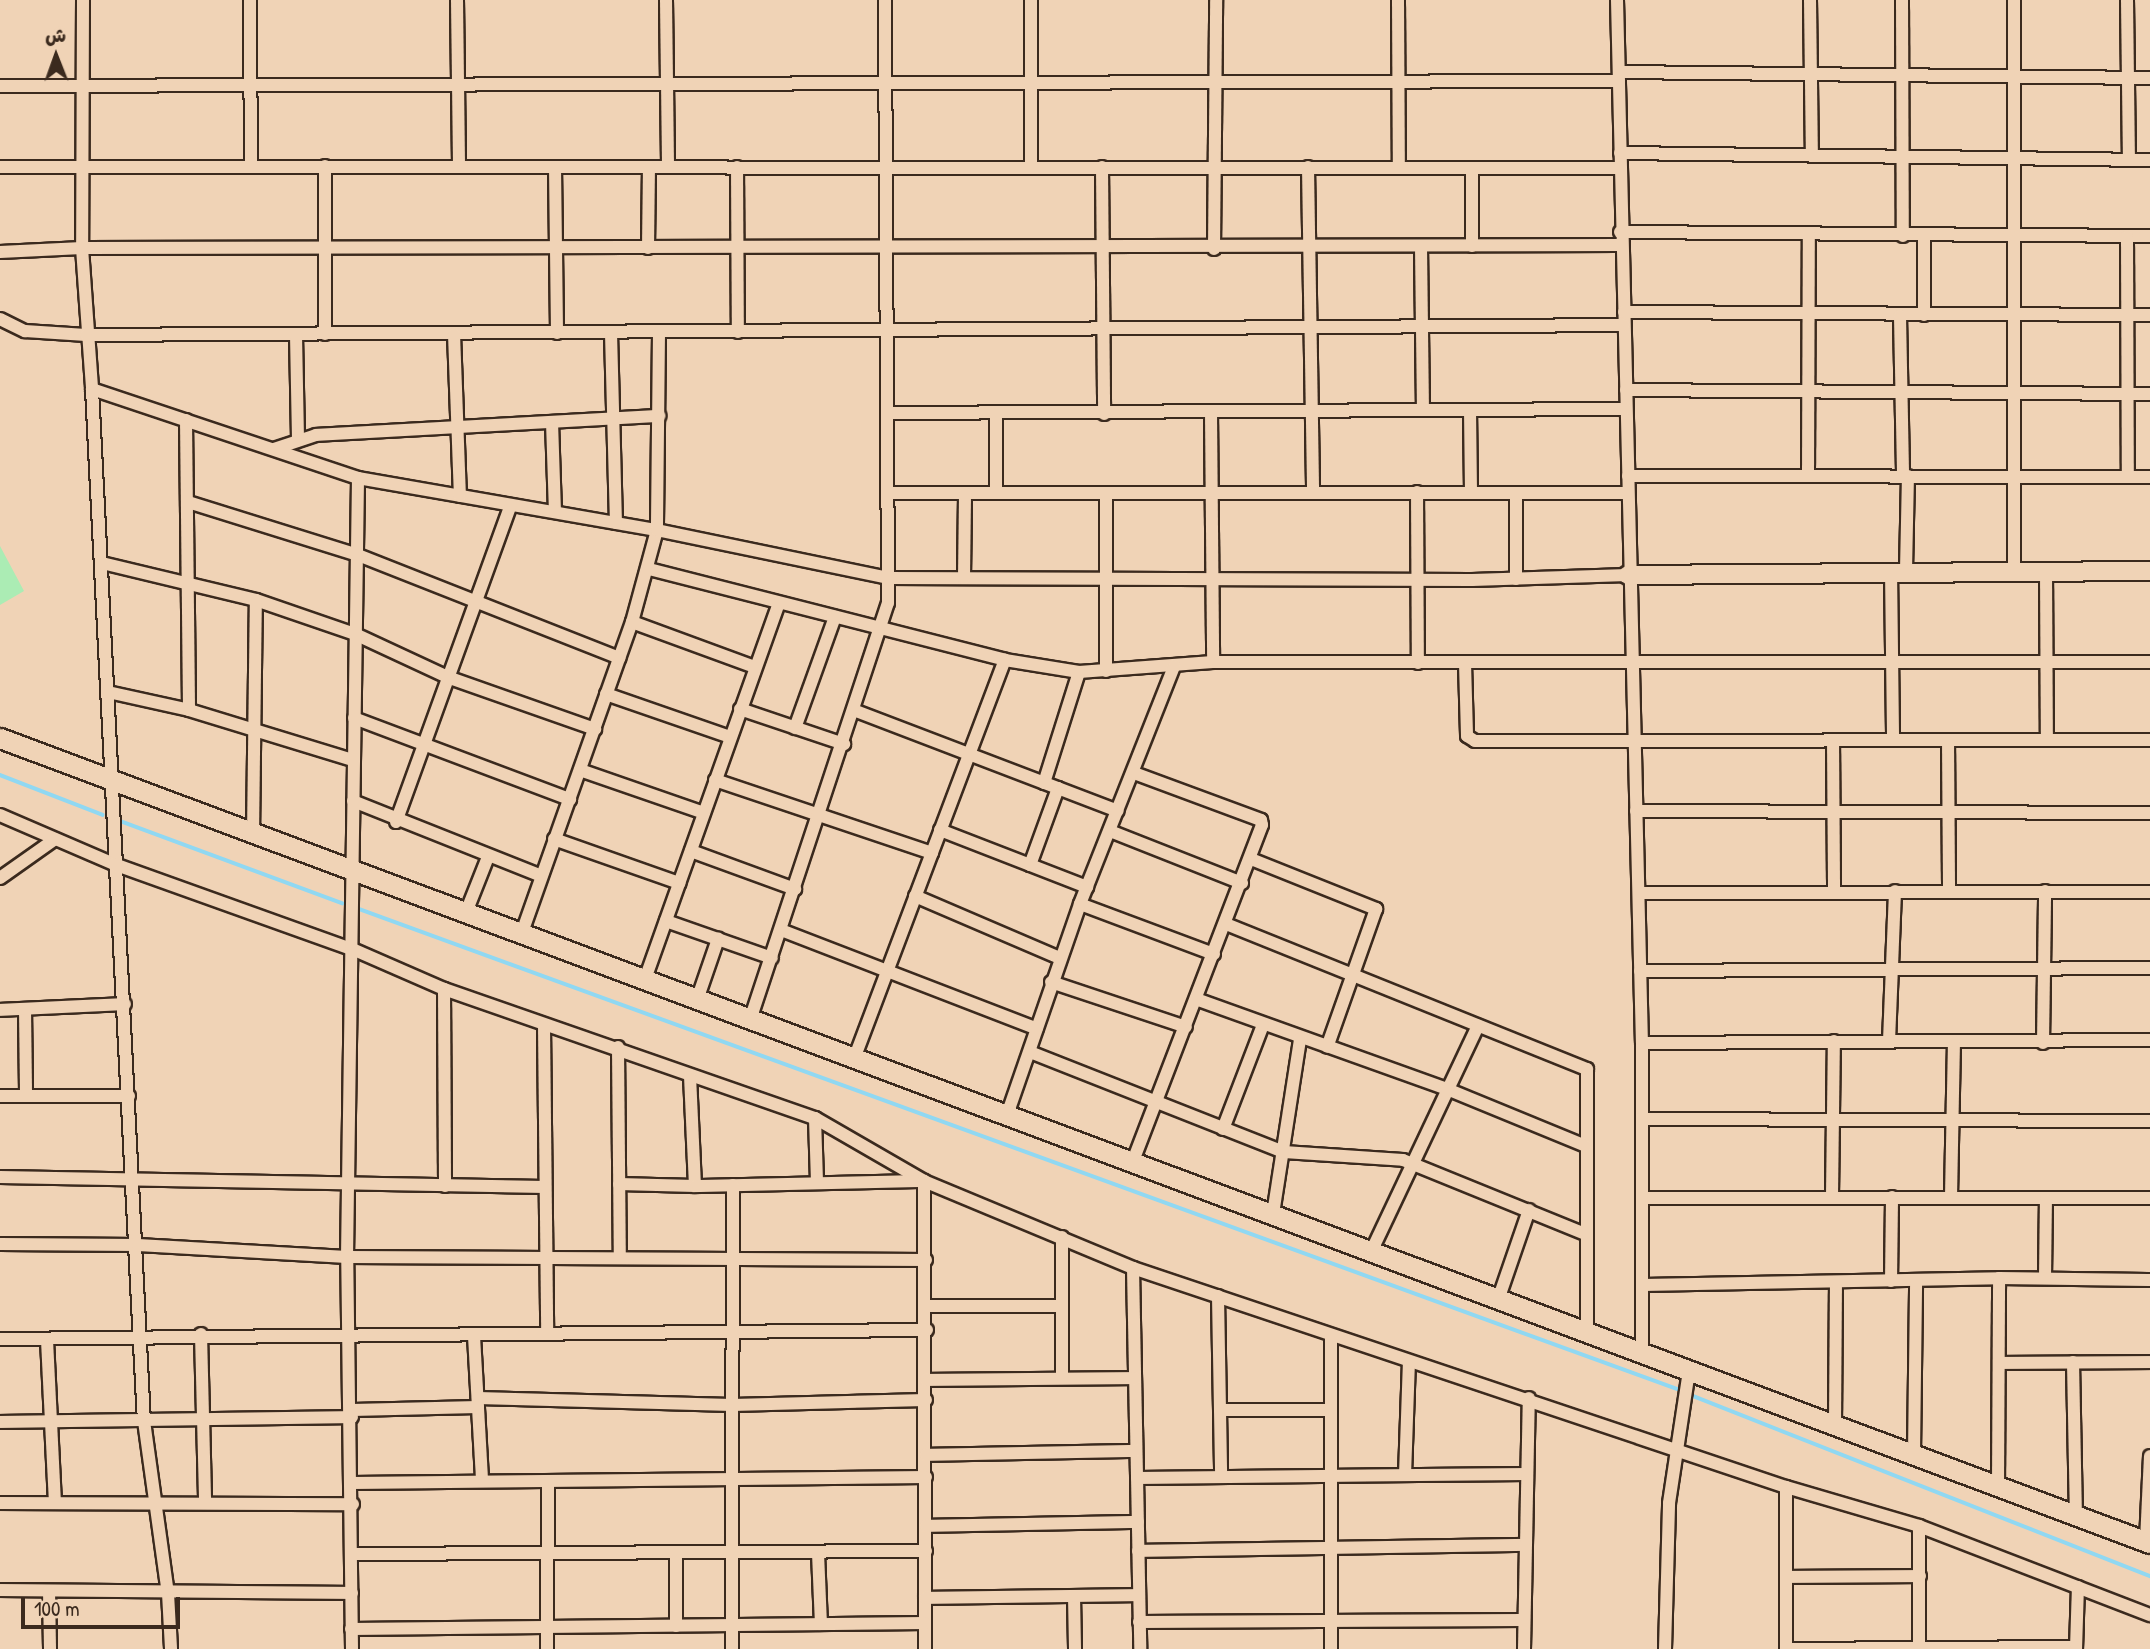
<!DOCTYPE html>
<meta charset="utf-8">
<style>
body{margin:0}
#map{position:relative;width:2150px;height:1649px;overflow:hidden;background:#f0d3b6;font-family:"Patrick Hand","Playpen Sans Arabic",sans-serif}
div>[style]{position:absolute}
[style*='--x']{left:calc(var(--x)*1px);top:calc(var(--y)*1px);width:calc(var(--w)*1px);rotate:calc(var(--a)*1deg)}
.green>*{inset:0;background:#abecb4}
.stream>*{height:3.5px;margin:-1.75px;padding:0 1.75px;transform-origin:1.75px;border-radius:1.75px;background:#90d8f2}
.roads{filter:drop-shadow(2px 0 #3b2a1e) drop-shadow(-2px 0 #3b2a1e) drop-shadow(0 2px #3b2a1e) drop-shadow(0 -2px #3b2a1e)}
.street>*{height:12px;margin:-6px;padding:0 6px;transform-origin:6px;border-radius:6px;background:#f0d3b6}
.secondary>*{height:18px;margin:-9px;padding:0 9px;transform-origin:9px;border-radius:9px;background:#f0d3b6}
.primary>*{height:19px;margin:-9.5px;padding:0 9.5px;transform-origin:9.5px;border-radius:9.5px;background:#f0d3b6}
span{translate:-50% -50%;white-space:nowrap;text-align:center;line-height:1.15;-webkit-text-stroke:5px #f0d3b6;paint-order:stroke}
.north{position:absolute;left:21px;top:21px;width:70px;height:70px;-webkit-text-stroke:5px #f0d3b6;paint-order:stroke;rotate:359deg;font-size:19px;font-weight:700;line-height:28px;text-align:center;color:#3b2a1e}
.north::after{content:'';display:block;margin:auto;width:24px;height:32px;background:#3b2a1e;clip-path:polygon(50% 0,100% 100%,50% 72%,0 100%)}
.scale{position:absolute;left:21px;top:1597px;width:159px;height:32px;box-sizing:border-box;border:4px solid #3b2a1e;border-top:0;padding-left:9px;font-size:21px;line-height:24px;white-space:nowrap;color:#3b2a1e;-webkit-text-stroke:5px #f0d3b6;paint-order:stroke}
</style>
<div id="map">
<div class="green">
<div style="clip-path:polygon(0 546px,24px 591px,0 605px)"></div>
</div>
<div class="stream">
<div style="--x:0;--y:775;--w:110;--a:21.2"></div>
<div style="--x:120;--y:821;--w:237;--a:20.3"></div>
<div style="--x:359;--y:909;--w:1403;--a:20.01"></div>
<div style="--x:1693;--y:1396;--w:491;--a:21.5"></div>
</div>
<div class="roads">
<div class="street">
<div style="--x:83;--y:0;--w:248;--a:90.2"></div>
<div style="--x:82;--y:248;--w:141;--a:85.9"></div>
<div style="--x:92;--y:389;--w:280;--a:18.5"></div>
<div style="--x:358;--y:478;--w:303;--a:9.9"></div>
<div style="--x:657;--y:530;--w:95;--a:105.2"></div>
<div style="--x:632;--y:622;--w:332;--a:109.5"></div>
<div style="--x:250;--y:0;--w:167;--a:89.7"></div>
<div style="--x:457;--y:0;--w:166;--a:89.3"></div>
<div style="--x:666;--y:0;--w:167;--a:89.3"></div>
<div style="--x:1398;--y:0;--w:167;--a:89.7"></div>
<div style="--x:1617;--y:0;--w:1043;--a:88.63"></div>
<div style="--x:1642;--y:1043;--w:310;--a:90"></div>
<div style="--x:1810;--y:0;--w:156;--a:89.3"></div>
<div style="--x:1902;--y:0;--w:236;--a:89.8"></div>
<div style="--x:2127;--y:0;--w:160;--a:89.3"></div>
<div style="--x:1619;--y:72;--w:531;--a:0.65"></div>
<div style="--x:0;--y:86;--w:1619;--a:-0.18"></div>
<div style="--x:1620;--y:153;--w:530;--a:0.76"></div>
<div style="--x:1031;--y:166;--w:166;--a:-90"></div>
<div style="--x:0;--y:167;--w:1620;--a:0.04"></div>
<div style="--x:555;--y:167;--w:166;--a:89.3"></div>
<div style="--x:737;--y:167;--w:165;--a:89.7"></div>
<div style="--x:1102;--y:167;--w:247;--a:89.5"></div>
<div style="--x:1308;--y:167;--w:325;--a:89.1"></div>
<div style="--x:1472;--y:168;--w:78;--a:90"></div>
<div style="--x:1620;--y:232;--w:530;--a:0.43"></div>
<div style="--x:1924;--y:237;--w:78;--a:90"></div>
<div style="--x:2127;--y:237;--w:240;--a:89.8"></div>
<div style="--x:1421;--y:247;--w:163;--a:89.3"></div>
<div style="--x:648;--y:248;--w:81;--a:-89.3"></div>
<div style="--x:1214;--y:249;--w:249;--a:-89.5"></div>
<div style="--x:0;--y:252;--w:82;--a:-2.8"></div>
<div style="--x:82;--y:248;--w:1539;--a:-0.11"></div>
<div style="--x:1624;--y:312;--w:526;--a:0.33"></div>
<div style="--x:1900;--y:316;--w:160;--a:88.9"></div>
<div style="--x:0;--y:319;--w:28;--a:26"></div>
<div style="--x:25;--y:331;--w:61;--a:3.8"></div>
<div style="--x:86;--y:335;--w:1538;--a:-0.37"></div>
<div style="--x:611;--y:333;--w:190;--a:88.5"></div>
<div style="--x:659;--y:333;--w:197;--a:90.6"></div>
<div style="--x:657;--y:530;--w:236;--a:11.7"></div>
<div style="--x:888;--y:578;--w:584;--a:0.2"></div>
<div style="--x:1472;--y:580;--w:156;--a:-1.8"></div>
<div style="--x:325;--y:334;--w:168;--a:-90"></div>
<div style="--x:454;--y:334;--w:162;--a:87.9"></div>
<div style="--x:296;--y:335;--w:105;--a:88.9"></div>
<div style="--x:92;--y:389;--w:1033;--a:87.12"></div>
<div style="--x:144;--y:1421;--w:174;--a:82.1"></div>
<div style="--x:168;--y:1593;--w:56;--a:86.9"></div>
<div style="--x:1626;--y:390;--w:524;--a:0.44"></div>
<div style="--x:1470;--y:410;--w:82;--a:89.3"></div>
<div style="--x:887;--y:413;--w:739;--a:-0.31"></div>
<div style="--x:1211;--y:413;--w:249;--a:89.5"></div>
<div style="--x:186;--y:420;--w:290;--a:89.4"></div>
<div style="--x:552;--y:422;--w:90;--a:88.1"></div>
<div style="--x:274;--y:449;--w:44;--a:-18.4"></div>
<div style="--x:316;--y:435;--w:344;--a:-3.2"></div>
<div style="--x:1808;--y:475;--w:242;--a:-89.8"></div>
<div style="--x:1628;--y:476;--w:522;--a:0.11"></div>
<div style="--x:1417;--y:492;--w:171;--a:89.7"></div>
<div style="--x:888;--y:493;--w:740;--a:0"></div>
<div style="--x:996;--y:493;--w:79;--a:-90"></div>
<div style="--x:1106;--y:493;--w:178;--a:90"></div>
<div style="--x:188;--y:502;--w:178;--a:17.3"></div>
<div style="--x:358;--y:555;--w:281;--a:21.5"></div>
<div style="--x:102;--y:563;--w:158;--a:13.5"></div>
<div style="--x:256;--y:600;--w:105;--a:19"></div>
<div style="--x:355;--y:634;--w:105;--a:24.9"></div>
<div style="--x:450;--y:678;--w:154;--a:19.4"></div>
<div style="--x:649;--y:569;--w:367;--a:14.3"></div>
<div style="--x:1005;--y:660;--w:75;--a:9.2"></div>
<div style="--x:1079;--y:672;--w:134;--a:-4.3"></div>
<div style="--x:1213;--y:662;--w:937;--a:0"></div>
<div style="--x:1891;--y:570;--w:169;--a:89.3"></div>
<div style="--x:1906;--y:570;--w:94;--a:-88.8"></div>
<div style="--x:2014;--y:570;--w:570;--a:-90"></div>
<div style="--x:2046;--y:570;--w:170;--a:89.7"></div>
<div style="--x:964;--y:578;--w:85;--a:-89.3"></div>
<div style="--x:1516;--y:579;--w:85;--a:-90"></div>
<div style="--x:632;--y:622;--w:131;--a:20.1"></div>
<div style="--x:1465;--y:663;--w:73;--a:88.4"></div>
<div style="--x:1467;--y:736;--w:9;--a:32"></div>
<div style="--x:1475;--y:741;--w:675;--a:-0.08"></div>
<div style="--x:108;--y:692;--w:83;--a:12.5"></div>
<div style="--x:189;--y:710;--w:171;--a:17"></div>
<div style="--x:606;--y:694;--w:131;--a:19.1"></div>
<div style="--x:740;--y:709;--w:110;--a:18.6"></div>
<div style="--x:856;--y:711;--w:280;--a:20.9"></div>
<div style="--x:354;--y:718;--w:231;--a:20.6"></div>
<div style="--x:795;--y:728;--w:118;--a:-70.2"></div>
<div style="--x:1833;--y:740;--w:152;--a:89.6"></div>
<div style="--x:1948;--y:740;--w:151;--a:89.6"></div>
<div style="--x:580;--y:770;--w:131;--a:19.1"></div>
<div style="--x:715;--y:780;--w:229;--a:18.6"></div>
<div style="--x:1044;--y:783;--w:116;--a:-72.5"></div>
<div style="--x:353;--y:801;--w:202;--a:21.7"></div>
<div style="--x:1636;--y:811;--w:514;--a:0.22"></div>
<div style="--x:0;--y:815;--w:124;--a:23.3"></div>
<div style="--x:114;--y:864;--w:253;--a:19.7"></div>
<div style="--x:352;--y:949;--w:100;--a:23.5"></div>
<div style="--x:444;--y:989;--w:393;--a:19.2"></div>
<div style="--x:815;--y:1118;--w:126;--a:30"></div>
<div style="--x:924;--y:1181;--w:226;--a:22.6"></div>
<div style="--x:1133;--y:1268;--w:689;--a:18.54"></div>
<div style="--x:1786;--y:1487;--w:139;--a:16.3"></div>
<div style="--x:1919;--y:1526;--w:248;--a:21.1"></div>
<div style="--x:396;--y:822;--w:337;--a:-70.1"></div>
<div style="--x:940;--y:830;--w:158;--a:21.2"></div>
<div style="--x:1110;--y:831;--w:142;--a:21.5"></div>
<div style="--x:253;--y:835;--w:235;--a:-89.3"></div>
<div style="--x:554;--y:839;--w:133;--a:19.4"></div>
<div style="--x:691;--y:851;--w:111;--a:20.1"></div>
<div style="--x:1251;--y:859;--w:135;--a:21.8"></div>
<div style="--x:1376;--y:909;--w:146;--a:109.5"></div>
<div style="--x:1030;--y:865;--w:82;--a:-70"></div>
<div style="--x:0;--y:878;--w:67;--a:-35.3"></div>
<div style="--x:1639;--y:893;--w:511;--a:-0.11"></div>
<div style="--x:915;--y:896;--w:158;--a:23.2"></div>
<div style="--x:1080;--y:904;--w:143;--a:20.5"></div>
<div style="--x:465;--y:915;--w:62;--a:-68.4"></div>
<div style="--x:666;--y:921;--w:112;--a:19.2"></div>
<div style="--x:1226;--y:924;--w:389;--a:21.9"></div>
<div style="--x:1587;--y:1069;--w:266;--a:90"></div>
<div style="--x:781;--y:930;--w:274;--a:21.1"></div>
<div style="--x:1640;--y:971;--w:510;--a:-0.34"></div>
<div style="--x:644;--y:982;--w:402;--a:-70.4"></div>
<div style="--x:1051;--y:982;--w:142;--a:18.4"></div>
<div style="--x:444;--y:989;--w:197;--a:89.7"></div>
<div style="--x:1196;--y:999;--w:267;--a:19.7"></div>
<div style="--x:1447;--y:1089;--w:150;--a:22.3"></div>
<div style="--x:697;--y:1000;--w:65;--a:-71"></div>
<div style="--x:25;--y:1009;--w:86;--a:89.3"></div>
<div style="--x:0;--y:1010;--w:125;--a:-2.7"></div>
<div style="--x:750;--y:1020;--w:439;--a:-71.7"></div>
<div style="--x:888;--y:603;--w:603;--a:-90.29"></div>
<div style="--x:544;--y:1026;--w:308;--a:89.4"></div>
<div style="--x:1889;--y:1041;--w:150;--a:-87.7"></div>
<div style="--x:1642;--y:1043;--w:508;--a:-0.34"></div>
<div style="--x:2043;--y:1043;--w:152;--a:-89.2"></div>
<div style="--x:618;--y:1047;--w:209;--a:89.5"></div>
<div style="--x:1030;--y:1052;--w:273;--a:21.5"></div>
<div style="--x:1284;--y:1152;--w:119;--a:3.8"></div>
<div style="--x:1403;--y:1160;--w:196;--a:22.1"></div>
<div style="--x:854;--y:1059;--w:427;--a:-69.3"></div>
<div style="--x:0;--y:1096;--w:129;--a:0"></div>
<div style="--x:1007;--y:1115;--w:223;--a:-70.9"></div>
<div style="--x:1080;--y:904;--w:256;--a:-68.4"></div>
<div style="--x:815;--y:1118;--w:63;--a:88.2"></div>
<div style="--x:1642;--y:1119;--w:508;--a:0.23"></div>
<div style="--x:1223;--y:1129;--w:111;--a:-69"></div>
<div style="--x:1133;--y:1161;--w:360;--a:-69"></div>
<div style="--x:1262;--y:825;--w:5;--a:-101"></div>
<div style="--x:1261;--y:820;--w:135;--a:-159.7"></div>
<div style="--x:0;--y:1177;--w:545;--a:1.05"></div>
<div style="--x:619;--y:1184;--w:76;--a:1.5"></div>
<div style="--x:695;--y:1186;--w:109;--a:-92.6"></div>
<div style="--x:695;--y:1186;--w:229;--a:-1.3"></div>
<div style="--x:924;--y:1181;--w:468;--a:89.9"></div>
<div style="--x:1832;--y:1196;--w:155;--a:-89.3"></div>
<div style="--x:1951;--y:1197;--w:155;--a:-88.9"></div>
<div style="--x:1643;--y:1198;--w:507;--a:0"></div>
<div style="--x:1273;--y:1214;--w:177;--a:-81.2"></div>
<div style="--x:0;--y:1244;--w:138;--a:0.4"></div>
<div style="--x:138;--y:1245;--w:209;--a:3.3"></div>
<div style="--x:347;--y:1257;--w:579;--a:0.3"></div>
<div style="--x:1372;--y:1250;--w:248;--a:-64.7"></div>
<div style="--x:1133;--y:1268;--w:381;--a:88.9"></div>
<div style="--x:2045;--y:1278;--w:78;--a:-89.3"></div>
<div style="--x:1891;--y:1281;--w:84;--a:-89.3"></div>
<div style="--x:1643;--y:1285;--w:356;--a:-1.1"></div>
<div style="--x:1999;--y:1278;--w:151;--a:0.8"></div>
<div style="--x:1218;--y:1296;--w:180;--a:89"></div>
<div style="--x:1499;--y:1297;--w:92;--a:-71"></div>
<div style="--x:927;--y:1306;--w:134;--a:0"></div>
<div style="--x:201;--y:1334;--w:168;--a:88.6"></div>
<div style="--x:1331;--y:1335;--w:314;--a:90"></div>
<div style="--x:474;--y:1336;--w:145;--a:86.8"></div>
<div style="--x:0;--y:1339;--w:927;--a:-0.56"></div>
<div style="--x:47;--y:1340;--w:162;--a:87.2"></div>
<div style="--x:2073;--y:1362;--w:153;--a:88.9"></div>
<div style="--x:2000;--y:1363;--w:150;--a:-0.4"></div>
<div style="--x:1062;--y:1378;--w:141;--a:-90"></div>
<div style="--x:926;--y:1380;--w:209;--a:-0.5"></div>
<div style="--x:478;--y:1398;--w:254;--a:1.6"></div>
<div style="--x:732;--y:1405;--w:194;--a:-1.5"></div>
<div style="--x:352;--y:1410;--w:126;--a:-1.4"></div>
<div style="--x:1220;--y:1410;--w:109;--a:0"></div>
<div style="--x:0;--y:1422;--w:352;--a:-0.8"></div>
<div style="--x:1835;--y:1424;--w:142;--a:-89.6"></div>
<div style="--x:1914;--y:1454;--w:174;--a:-89.3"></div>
<div style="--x:926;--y:1455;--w:210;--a:-1.1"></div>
<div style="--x:1405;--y:1475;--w:112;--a:-88"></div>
<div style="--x:1137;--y:1478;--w:390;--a:-0.6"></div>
<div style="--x:352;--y:1483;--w:574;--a:-0.6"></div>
<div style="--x:1998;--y:1486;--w:208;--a:-89.7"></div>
<div style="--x:0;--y:1503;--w:353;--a:0.2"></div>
<div style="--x:926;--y:1526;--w:212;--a:-1.1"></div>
<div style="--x:1919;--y:1526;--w:123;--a:90"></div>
<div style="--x:2146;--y:1541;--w:85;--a:-87.3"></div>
<div style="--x:1138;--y:1551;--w:387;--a:-0.9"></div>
<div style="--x:676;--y:1552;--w:74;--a:90"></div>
<div style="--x:818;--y:1553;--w:71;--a:87.6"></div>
<div style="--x:351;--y:1554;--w:575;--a:-0.3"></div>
<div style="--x:1786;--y:1577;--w:134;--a:-0.4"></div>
<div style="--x:0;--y:1590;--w:352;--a:0.5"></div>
<div style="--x:49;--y:1591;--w:58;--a:89"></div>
<div style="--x:1074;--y:1596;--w:53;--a:88.9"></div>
<div style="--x:925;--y:1598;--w:214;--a:-0.8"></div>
<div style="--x:1139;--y:1622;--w:385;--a:-0.3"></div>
<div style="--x:351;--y:1629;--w:574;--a:-0.6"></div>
<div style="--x:352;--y:1649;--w:392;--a:-90.7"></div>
<div style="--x:347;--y:1257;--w:779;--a:-89.19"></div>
<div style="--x:547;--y:1649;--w:168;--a:-89.7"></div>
<div style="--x:732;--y:1649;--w:464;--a:-89.9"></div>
<div style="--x:1524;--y:1649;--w:251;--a:-88.9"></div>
<div style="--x:1665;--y:1649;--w:146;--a:-88.4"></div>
<div style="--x:1669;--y:1503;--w:134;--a:-81.4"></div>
<div style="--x:1786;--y:1649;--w:290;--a:-0.4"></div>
<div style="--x:1786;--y:1649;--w:162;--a:-90"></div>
<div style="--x:2076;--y:1649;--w:62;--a:-88.2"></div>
</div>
<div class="secondary">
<div style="--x:1628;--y:575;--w:522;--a:-0.44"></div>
</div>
<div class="primary">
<div style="--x:0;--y:738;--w:2296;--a:20.53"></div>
</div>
</div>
<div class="north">ش</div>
<div class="scale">100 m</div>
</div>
